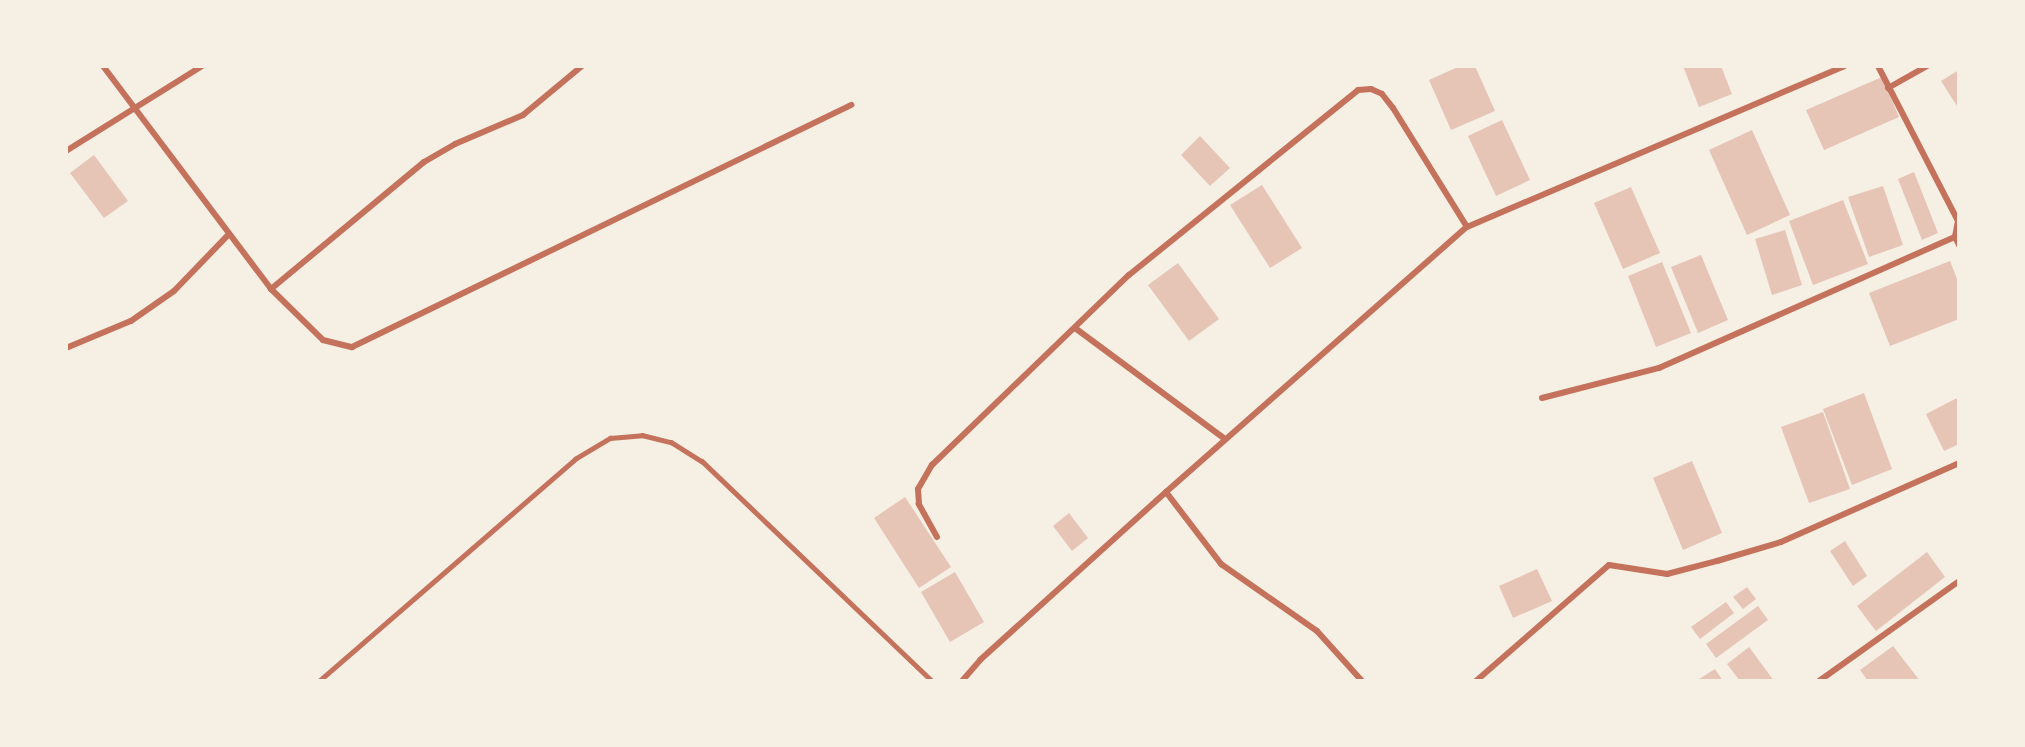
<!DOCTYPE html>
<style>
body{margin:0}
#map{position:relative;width:2025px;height:747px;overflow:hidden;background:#f6efe4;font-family:"Varela Round",sans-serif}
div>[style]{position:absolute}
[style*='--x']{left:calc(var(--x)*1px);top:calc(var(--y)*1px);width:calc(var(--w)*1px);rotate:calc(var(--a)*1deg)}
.building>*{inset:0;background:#e6c5b7}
.service>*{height:4.5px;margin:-2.25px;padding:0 2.25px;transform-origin:2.25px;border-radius:2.25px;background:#c5725c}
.minor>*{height:6px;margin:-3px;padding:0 3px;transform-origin:3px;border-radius:3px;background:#c5725c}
span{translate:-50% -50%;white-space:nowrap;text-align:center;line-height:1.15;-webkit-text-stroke:6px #f6efe4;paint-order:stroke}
.frame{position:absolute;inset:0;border:68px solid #f6efe4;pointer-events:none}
</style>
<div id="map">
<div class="building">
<div style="clip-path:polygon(1460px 66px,1475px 66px,1495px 111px,1451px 130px,1429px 80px)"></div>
<div style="clip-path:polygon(1683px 66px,1721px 66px,1732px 94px,1699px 107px)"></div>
<div style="clip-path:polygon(1959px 70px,1959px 109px,1941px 81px)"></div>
<div style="clip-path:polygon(1882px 77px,1899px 117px,1824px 150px,1806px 110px)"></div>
<div style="clip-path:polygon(1502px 120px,1530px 180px,1496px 196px,1468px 136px)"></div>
<div style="clip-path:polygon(1752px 130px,1790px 215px,1747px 235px,1709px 150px)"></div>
<div style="clip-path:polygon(1200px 136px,1230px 168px,1210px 186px,1181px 155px)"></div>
<div style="clip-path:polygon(94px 155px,128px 201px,104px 218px,70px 173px)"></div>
<div style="clip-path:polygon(1914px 172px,1938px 233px,1922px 240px,1898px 179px)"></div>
<div style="clip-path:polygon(1262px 185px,1302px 248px,1270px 268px,1230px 205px)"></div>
<div style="clip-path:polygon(1883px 186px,1903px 245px,1869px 257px,1848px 197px)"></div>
<div style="clip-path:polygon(1631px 187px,1660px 253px,1623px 269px,1594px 203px)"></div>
<div style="clip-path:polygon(1843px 200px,1868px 264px,1813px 285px,1789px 221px)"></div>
<div style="clip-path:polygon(1785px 230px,1802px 285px,1772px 295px,1755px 239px)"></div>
<div style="clip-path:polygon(1701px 255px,1728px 320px,1698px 333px,1671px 267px)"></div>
<div style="clip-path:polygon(1950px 261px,1959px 284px,1959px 319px,1890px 346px,1869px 293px)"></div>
<div style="clip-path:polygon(1662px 262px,1691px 333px,1656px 347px,1628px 276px)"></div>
<div style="clip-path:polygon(1178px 263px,1219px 319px,1189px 341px,1148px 285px)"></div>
<div style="clip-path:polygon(1864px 393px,1892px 469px,1852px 485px,1823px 409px)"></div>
<div style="clip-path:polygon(1959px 397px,1959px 444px,1944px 451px,1926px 414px)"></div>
<div style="clip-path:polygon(1823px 412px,1850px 489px,1809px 503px,1781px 427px)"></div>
<div style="clip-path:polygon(1692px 461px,1722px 533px,1683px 550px,1653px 478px)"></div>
<div style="clip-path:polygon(905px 497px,951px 567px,919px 588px,874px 518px)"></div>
<div style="clip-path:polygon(1069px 513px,1088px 538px,1072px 551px,1053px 526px)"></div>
<div style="clip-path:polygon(1845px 541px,1867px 576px,1853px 586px,1830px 551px)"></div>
<div style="clip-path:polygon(1927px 552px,1945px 577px,1876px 631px,1857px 606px)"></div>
<div style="clip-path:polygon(1537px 569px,1552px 601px,1513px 618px,1499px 586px)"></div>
<div style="clip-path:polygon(955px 572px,984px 622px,950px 642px,921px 592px)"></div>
<div style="clip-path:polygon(1747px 587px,1756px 599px,1743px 609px,1733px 597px)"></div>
<div style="clip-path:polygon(1726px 602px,1734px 613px,1700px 639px,1691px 627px)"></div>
<div style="clip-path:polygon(1758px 606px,1768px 620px,1716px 658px,1706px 644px)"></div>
<div style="clip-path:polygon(1893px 646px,1920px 681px,1868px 681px,1860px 670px)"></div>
<div style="clip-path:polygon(1749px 647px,1774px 681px,1740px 681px,1727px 664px)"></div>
<div style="clip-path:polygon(1715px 669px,1723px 681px,1696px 681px)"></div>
</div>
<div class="service">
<div style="--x:319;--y:681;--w:339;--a:-40.9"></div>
<div style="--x:575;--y:459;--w:41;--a:-31"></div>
<div style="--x:610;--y:438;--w:32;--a:-5"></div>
<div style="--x:642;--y:435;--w:30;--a:14"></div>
<div style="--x:671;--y:442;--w:36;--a:32"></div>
<div style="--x:702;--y:461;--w:318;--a:43.7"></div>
</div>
<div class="minor">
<div style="--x:103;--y:66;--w:279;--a:53"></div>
<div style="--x:271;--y:289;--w:73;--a:44.4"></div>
<div style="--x:323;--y:340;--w:30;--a:14"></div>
<div style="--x:352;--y:347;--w:555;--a:-25.87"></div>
<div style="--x:1878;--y:66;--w:174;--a:62.7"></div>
<div style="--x:1958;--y:221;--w:16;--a:101"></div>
<div style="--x:1955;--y:237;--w:9;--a:63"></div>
<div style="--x:1888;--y:88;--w:45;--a:-29.4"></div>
<div style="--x:66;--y:151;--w:160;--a:-32"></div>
<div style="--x:271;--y:289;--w:199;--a:-39.7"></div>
<div style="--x:424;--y:162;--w:36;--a:-30"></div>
<div style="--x:455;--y:144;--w:74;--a:-23.1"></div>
<div style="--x:523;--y:115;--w:77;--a:-39.7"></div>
<div style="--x:1075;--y:328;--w:187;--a:36.5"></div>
<div style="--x:66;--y:348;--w:70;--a:-22.6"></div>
<div style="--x:131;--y:321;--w:52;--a:-34.9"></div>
<div style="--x:174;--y:291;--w:78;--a:-46"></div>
<div style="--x:1542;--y:398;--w:121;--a:-14.4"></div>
<div style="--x:1659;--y:368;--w:324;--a:-23.9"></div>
<div style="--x:1166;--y:492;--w:91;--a:52.6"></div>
<div style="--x:1221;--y:564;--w:117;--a:34.9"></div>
<div style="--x:1317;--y:631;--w:67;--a:48"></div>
<div style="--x:937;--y:537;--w:38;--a:-119"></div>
<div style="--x:919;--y:504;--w:15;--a:-94"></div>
<div style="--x:918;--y:489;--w:28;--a:-60"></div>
<div style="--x:932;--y:465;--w:274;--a:-44"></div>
<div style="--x:1129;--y:275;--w:294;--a:-38.9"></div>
<div style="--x:1358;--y:90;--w:13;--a:-4"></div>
<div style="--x:1371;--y:89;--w:12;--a:24"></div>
<div style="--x:1382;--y:94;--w:18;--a:52"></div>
<div style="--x:1393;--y:108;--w:140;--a:58.1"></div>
<div style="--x:962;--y:681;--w:28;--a:-49"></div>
<div style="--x:980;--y:660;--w:251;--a:-42.1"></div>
<div style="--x:1166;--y:492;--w:401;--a:-41.4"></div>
<div style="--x:1467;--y:227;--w:410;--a:-23.1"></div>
<div style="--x:1476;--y:681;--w:176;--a:-41.1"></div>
<div style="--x:1609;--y:565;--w:59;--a:8.8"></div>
<div style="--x:1667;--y:574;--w:52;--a:-14.6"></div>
<div style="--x:1717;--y:561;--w:67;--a:-16.5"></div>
<div style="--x:1781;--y:542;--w:195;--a:-23.9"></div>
<div style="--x:1819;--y:681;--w:172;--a:-35.5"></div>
</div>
<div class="frame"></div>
</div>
